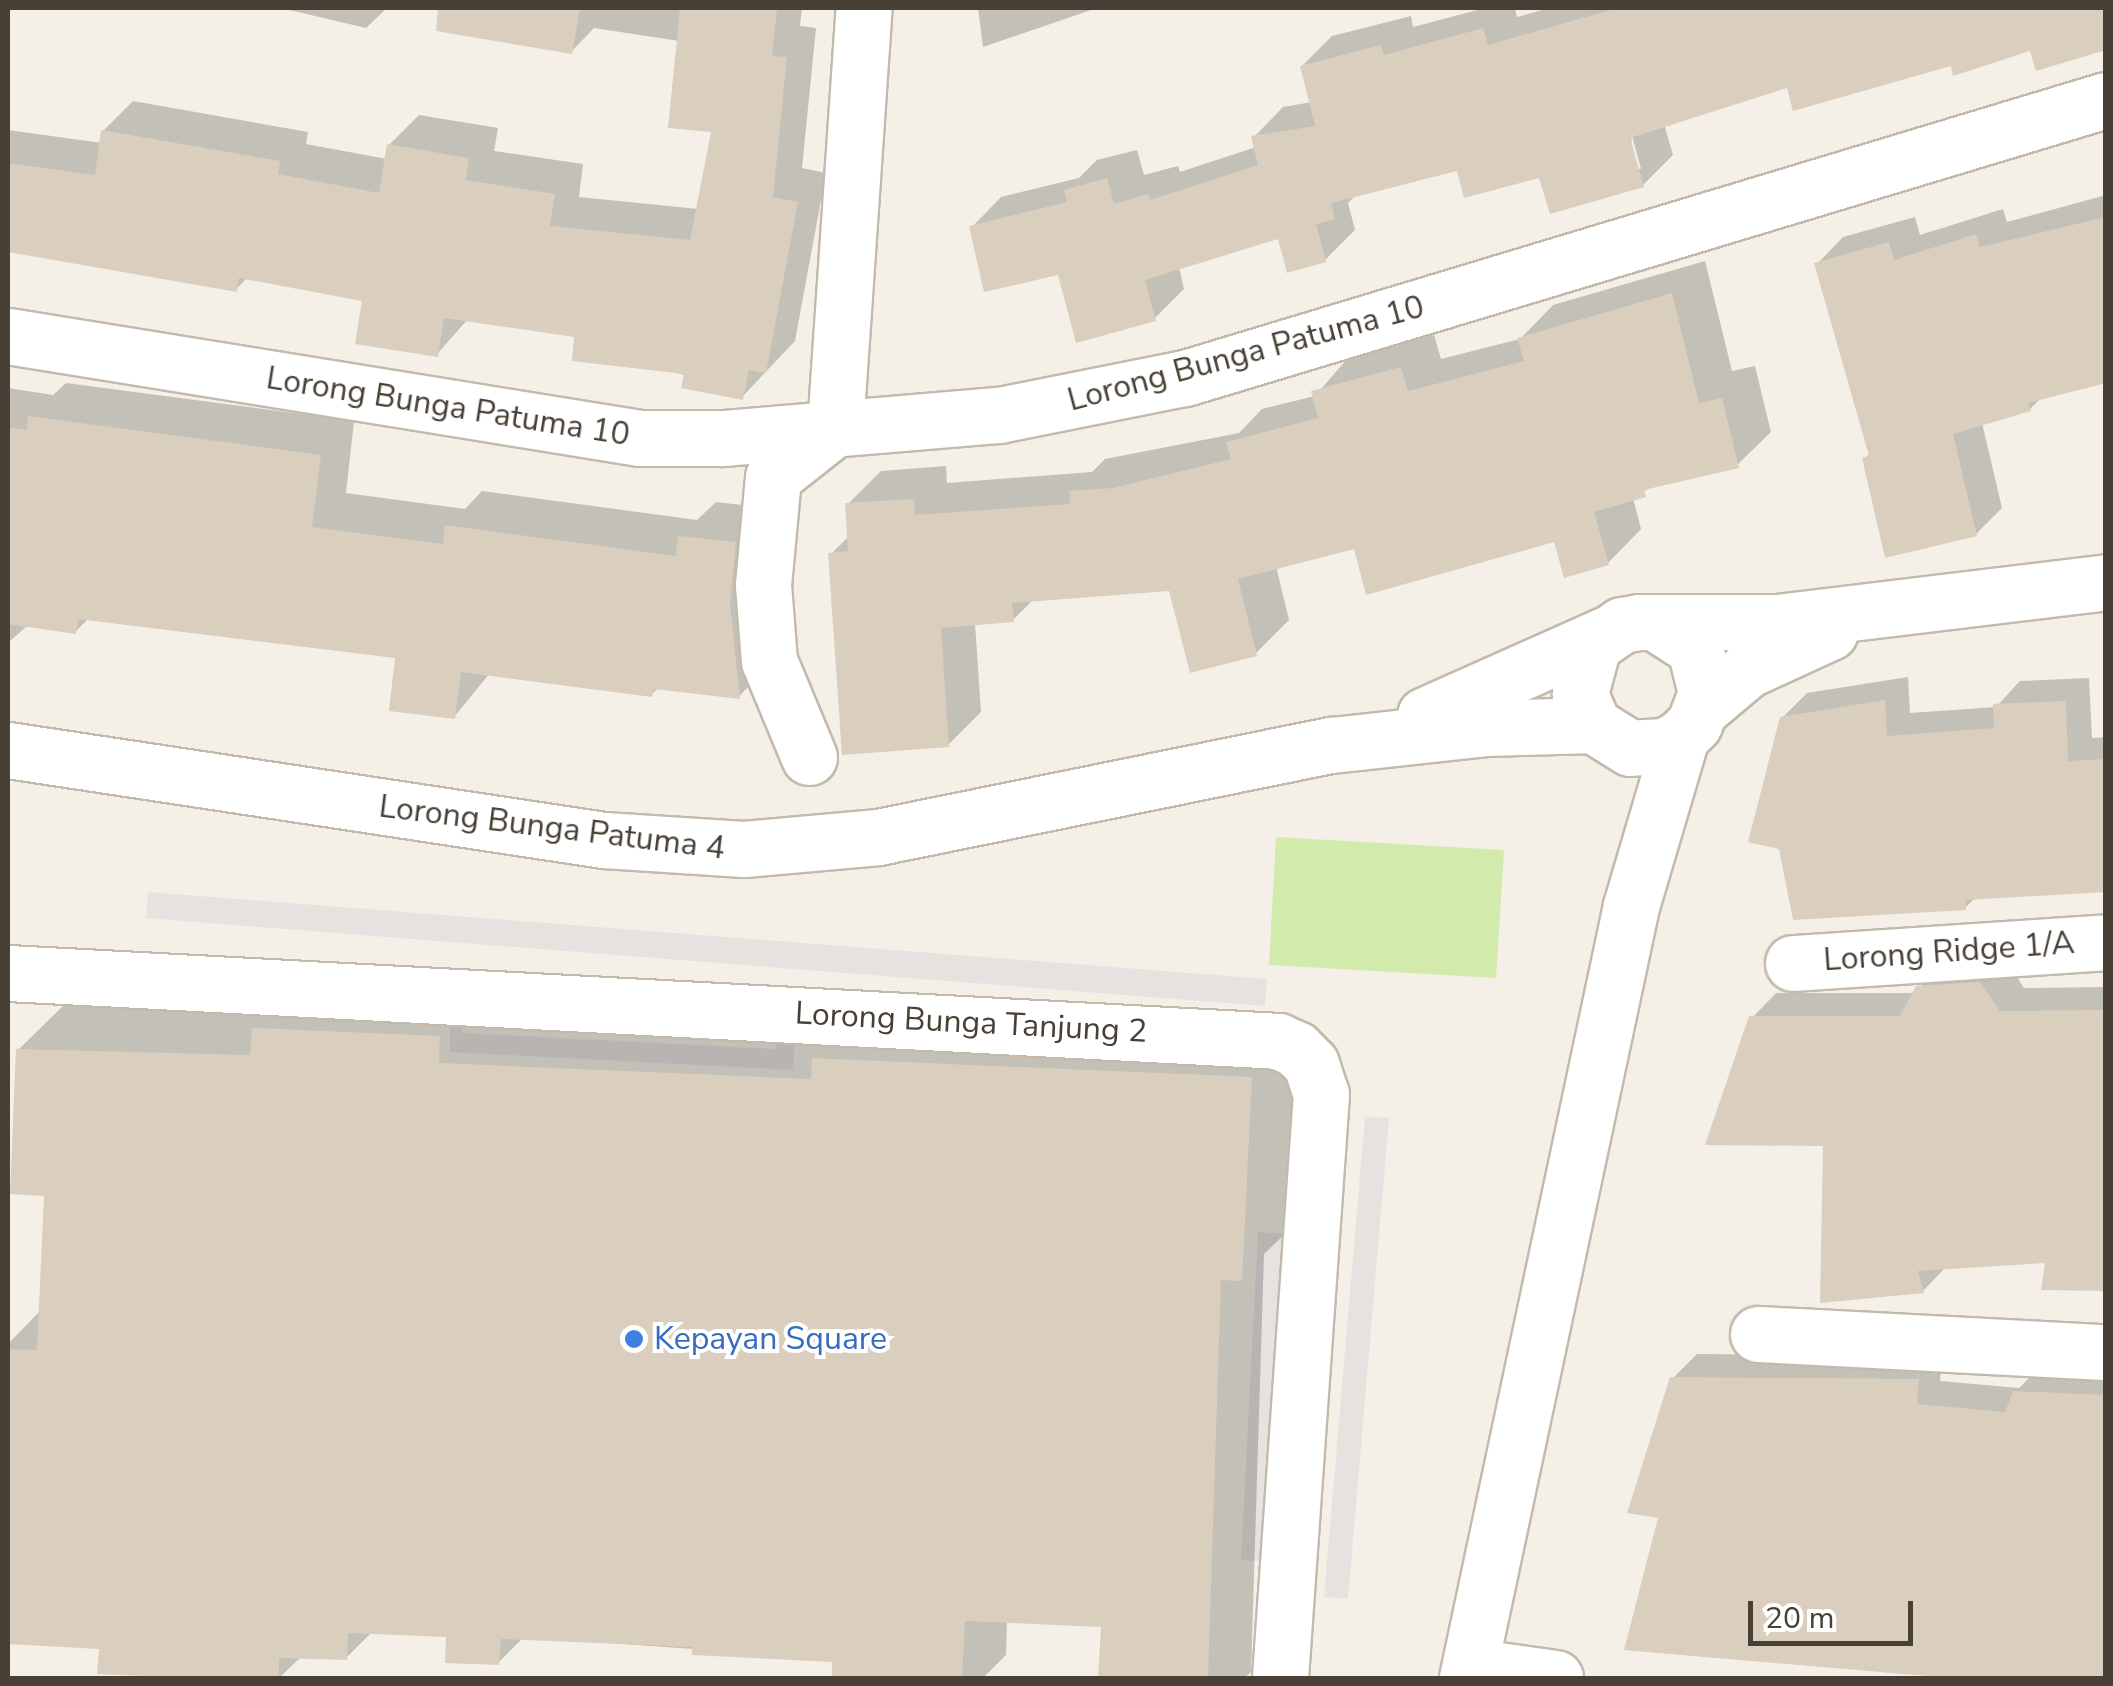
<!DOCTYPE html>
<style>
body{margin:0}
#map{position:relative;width:2113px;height:1686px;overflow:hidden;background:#f4f0e7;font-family:"Nunito Sans",sans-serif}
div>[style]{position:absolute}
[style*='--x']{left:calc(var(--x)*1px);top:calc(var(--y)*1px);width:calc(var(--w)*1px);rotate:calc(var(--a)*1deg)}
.green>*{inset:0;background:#d2ebad}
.parking>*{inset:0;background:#e5e2df}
.shadow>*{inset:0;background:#0003}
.building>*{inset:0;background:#dacebe}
.roads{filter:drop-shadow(2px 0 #c3baac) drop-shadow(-2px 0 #c3baac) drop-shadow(0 2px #c3baac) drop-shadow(0 -2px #c3baac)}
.minor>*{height:55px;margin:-27.5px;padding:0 27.5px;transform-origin:27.5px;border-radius:27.5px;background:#fff}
.dots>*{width:28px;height:28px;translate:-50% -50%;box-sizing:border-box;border:5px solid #fff;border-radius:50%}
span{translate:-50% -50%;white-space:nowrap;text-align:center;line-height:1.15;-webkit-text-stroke:8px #fff;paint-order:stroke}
.street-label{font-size:32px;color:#484035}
.shop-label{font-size:32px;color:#366cbe}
.left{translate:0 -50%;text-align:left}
.frame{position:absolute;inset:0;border:10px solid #484035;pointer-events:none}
.scale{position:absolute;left:1748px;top:1601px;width:165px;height:45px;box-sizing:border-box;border:5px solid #484035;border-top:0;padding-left:12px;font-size:30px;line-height:35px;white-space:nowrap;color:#484035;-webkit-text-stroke:8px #fff;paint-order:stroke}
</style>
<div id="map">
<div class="green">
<div style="clip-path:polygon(1276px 837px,1504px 850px,1496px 978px,1269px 965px)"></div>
</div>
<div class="parking">
<div style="clip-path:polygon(148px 892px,1267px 979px,1265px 1006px,146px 918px)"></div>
<div style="clip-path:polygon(326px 997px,463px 1004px,462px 1033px,776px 1049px,778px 1024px,795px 1042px,793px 1070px,450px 1052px,450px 1025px,325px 1019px)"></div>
<div style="clip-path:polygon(1365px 1117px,1389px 1118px,1348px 1599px,1324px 1597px)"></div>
<div style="clip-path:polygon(1258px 1232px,1290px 1234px,1273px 1562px,1241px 1560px)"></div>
</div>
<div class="shadow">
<div style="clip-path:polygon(281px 8px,387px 8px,366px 28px)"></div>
<div style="clip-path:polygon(490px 8px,802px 8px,800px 26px,816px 28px,802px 168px,826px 173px,795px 341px,742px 397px,577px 335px,468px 319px,437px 354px,365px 299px,248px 277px,236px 289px,8px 249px,8px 130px,102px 143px,103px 131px,133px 101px,308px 132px,306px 144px,387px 159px,389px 145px,419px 115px,498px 128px,494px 151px,583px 164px,579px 197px,698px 209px,714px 130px,679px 41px,594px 28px,571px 52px,485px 37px)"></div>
<div style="clip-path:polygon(978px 8px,1097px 8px,983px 47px)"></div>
<div style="clip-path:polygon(evenodd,1485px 8px,1515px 8px,1517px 17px,1550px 8px,2106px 8px,2106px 47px,2032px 48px,1788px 85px,1664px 124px,1673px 155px,1643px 185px,1458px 168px,1357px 194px,1348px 203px,1355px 230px,1325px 260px,1280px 236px,1179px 267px,1184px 289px,1154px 319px,972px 227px,1001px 197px,1079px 178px,1097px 160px,1137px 150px,1144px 175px,1178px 166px,1180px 172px,1256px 147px,1254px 137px,1283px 107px,1312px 102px,1302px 66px,1332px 36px,1411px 16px,1413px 27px,1485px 8px,1629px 125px,1641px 169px,1636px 169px,1629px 125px)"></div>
<div style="clip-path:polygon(2106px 195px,2106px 381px,2042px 397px,2030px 409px,1982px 423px,2002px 508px,1976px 534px,1864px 459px,1871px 452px,1817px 264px,1843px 237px,1915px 217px,1920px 235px,2003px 209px,2007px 222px)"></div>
<div style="clip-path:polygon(1705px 261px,1732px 371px,1755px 366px,1771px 432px,1737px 465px,1654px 485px,1633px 498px,1641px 529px,1608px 563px,1556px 539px,1356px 546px,1276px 566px,1289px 620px,1256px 653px,1171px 588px,1034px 599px,1013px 620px,975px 623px,981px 712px,948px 745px,831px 554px,850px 535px,848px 504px,881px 471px,946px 466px,947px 483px,1092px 472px,1105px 459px,1239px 433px,1262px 409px,1315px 396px,1347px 359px,1434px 335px,1441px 359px,1520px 339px,1553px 305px)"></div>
<div style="clip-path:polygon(66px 383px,354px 421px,346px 493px,465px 509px,482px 491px,697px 520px,716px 502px,769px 508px,774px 662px,739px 696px,659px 687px,652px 694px,490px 673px,454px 717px,398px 656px,89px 618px,75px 632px,28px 625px,8px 643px,8px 388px,53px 395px)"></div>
<div style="clip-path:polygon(1908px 677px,1910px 713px,1996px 707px,2020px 681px,2089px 678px,2092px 738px,2106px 737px,2106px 891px,1976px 897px,1965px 908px,1782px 718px,1807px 693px)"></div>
<div style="clip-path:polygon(2005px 959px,2024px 988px,2106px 987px,2106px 1288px,2048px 1260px,1947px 1266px,1923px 1291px,1752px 1018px,1776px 993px,1915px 993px,1943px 963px)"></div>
<div style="clip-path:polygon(64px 1005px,1297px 1032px,1286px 1233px,1264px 1254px,1251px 1672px,1244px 1678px,1100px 1678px,1103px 1625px,1007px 1620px,1006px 1655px,983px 1678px,834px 1678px,835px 1659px,524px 1637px,498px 1663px,448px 1635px,373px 1631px,346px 1658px,302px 1656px,279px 1678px,249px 1678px,100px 1672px,101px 1646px,8px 1642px,8px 1344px,41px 1310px,46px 1193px,18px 1050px)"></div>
<div style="clip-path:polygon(1697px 1354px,1942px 1356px,1940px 1381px,2019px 1388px,2039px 1368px,2106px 1370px,2106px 1678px,1979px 1678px,1627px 1647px,1661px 1515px,1673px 1378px)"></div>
</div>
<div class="building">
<div style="clip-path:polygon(438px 8px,580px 8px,572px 54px,436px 31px)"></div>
<div style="clip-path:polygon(680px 8px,777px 8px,772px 56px,787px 57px,773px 197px,798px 202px,766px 373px,749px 370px,743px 400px,681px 388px,684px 374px,572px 361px,574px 337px,444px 318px,438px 357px,355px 344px,362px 301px,239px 278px,237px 292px,8px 252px,8px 163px,95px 175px,101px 130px,280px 161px,278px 174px,379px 193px,387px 144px,469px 158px,466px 180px,555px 194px,550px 226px,690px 240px,711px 132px,668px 128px)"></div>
<div style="clip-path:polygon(1617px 8px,2106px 8px,2106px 50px,2036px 71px,2030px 51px,1953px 76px,1951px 66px,1793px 111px,1787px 88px,1630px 138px,1644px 187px,1550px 214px,1539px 178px,1464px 198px,1457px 171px,1331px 203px,1335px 219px,1316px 224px,1326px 262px,1287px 273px,1278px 239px,1145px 280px,1156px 321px,1076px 343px,1058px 275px,984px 292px,969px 226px,1067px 202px,1064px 190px,1107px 178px,1114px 204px,1148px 194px,1150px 200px,1258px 165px,1251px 136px,1315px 126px,1300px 66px,1381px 45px,1384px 55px,1483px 28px,1488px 45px)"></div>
<div style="clip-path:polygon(2106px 217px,2106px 383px,2028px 403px,2031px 411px,1953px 434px,1977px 536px,1885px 558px,1862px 458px,1869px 456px,1814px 263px,1889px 242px,1894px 260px,1976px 234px,1980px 247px)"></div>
<div style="clip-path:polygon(1672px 293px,1699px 403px,1722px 398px,1739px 468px,1644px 490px,1646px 497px,1594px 512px,1609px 565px,1564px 578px,1554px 542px,1366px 595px,1354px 549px,1238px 579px,1257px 656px,1190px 673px,1169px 591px,1012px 603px,1014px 622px,941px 628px,949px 747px,842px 755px,828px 553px,848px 551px,845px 503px,914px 499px,915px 515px,1070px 504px,1069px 491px,1113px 488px,1231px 459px,1226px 442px,1318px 418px,1311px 391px,1401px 367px,1408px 391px,1524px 361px,1517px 338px)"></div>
<div style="clip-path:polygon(28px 416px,321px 455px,312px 527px,443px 544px,445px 525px,676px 556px,678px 536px,736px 542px,730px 603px,740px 699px,654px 689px,652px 697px,461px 672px,455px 719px,389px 711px,395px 658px,78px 619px,76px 634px,8px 624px,8px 427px,27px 430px)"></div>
<div style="clip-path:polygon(1885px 700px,1887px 736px,1994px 728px,1993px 704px,2066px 701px,2068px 761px,2106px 759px,2106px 892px,1966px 900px,1966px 910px,1793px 920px,1779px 849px,1748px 842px,1780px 717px)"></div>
<div style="clip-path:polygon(1980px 982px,2000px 1011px,2106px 1010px,2106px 1291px,2041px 1290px,2045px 1263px,1918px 1271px,1924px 1293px,1820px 1303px,1823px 1146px,1705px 1145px,1749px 1016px,1900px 1016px,1916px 986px)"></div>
<div style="clip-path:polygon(252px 1028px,440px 1036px,439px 1063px,811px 1079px,812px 1058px,1252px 1077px,1242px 1281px,1221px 1280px,1208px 1678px,1098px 1678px,1101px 1627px,965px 1621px,962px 1678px,832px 1678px,832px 1662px,692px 1655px,692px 1647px,501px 1639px,499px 1665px,445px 1663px,446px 1637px,348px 1633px,347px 1660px,279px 1658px,279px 1678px,192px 1678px,97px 1674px,99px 1649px,8px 1644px,8px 1349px,37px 1350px,44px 1196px,10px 1194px,16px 1049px,250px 1055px)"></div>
<div style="clip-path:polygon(1670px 1377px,1919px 1379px,1917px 1404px,2005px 1412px,2013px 1391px,2106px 1395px,2106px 1678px,1950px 1678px,1624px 1650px,1658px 1518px,1627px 1513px)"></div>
</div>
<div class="roads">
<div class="minor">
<div style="--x:8;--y:336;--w:640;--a:9.17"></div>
<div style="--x:640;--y:438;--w:83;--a:0"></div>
<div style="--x:723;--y:438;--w:277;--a:-4.8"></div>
<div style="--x:999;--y:415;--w:190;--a:-11.3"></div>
<div style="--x:1185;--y:378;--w:962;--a:-16.8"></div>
<div style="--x:1656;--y:623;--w:46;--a:32.7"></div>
<div style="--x:1695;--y:648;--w:46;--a:76.3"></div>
<div style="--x:1706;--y:693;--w:33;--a:111"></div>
<div style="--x:1694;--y:724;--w:18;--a:135"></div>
<div style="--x:1681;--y:737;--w:18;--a:151"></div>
<div style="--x:1665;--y:746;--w:35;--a:177"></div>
<div style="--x:1630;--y:748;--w:44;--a:-148.1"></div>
<div style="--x:1593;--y:725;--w:34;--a:-113"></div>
<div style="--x:1580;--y:694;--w:51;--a:-75.1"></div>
<div style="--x:1593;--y:645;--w:35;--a:-35"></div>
<div style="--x:1622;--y:625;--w:17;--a:-10"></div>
<div style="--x:1639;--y:622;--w:138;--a:0"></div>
<div style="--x:1777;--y:622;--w:331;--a:-6.9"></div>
<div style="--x:1702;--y:708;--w:59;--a:-40.2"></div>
<div style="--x:1747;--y:670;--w:91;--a:-24.6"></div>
<div style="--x:1425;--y:715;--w:199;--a:-24"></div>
<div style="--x:8;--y:750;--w:603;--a:8.59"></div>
<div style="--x:604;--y:840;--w:140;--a:3.7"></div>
<div style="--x:744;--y:849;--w:135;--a:-5.1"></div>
<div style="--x:878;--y:837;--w:463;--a:-11.5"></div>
<div style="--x:1332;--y:745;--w:154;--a:-6.3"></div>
<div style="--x:1485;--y:728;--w:108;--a:-1.6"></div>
<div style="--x:809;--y:757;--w:104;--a:-112.6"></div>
<div style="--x:769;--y:661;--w:76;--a:-94.5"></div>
<div style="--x:763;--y:585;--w:108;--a:-84.7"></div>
<div style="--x:773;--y:477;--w:79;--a:-38.3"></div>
<div style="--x:835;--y:428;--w:421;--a:-86.1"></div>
<div style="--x:1793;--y:963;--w:314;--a:-3.8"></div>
<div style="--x:8;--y:973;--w:1272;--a:3.06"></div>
<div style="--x:1278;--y:1041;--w:20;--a:24"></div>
<div style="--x:1296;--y:1049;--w:21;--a:45"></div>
<div style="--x:1311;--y:1064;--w:32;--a:72"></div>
<div style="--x:1321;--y:1094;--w:585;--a:94.02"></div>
<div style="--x:1758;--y:1334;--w:348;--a:3"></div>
<div style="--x:1470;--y:1666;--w:86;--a:8"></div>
<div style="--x:1467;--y:1678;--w:789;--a:-78.01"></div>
<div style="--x:1631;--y:906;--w:176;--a:-73.5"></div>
</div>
</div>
<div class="dots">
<div style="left:634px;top:1339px;background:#3f7fe0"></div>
</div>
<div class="street-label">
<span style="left:1246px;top:354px;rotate:-15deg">Lorong Bunga Patuma 10</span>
<span style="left:448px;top:407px;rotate:9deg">Lorong Bunga Patuma 10</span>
<span style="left:552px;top:828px;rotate:7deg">Lorong Bunga Patuma 4</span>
<span style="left:1949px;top:952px;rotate:-4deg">Lorong Ridge 1/A</span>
<span style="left:971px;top:1023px;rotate:3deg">Lorong Bunga Tanjung 2</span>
</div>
<div class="shop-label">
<span class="left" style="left:654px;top:1339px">Kepayan Square</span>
</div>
<div class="frame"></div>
<div class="scale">20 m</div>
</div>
